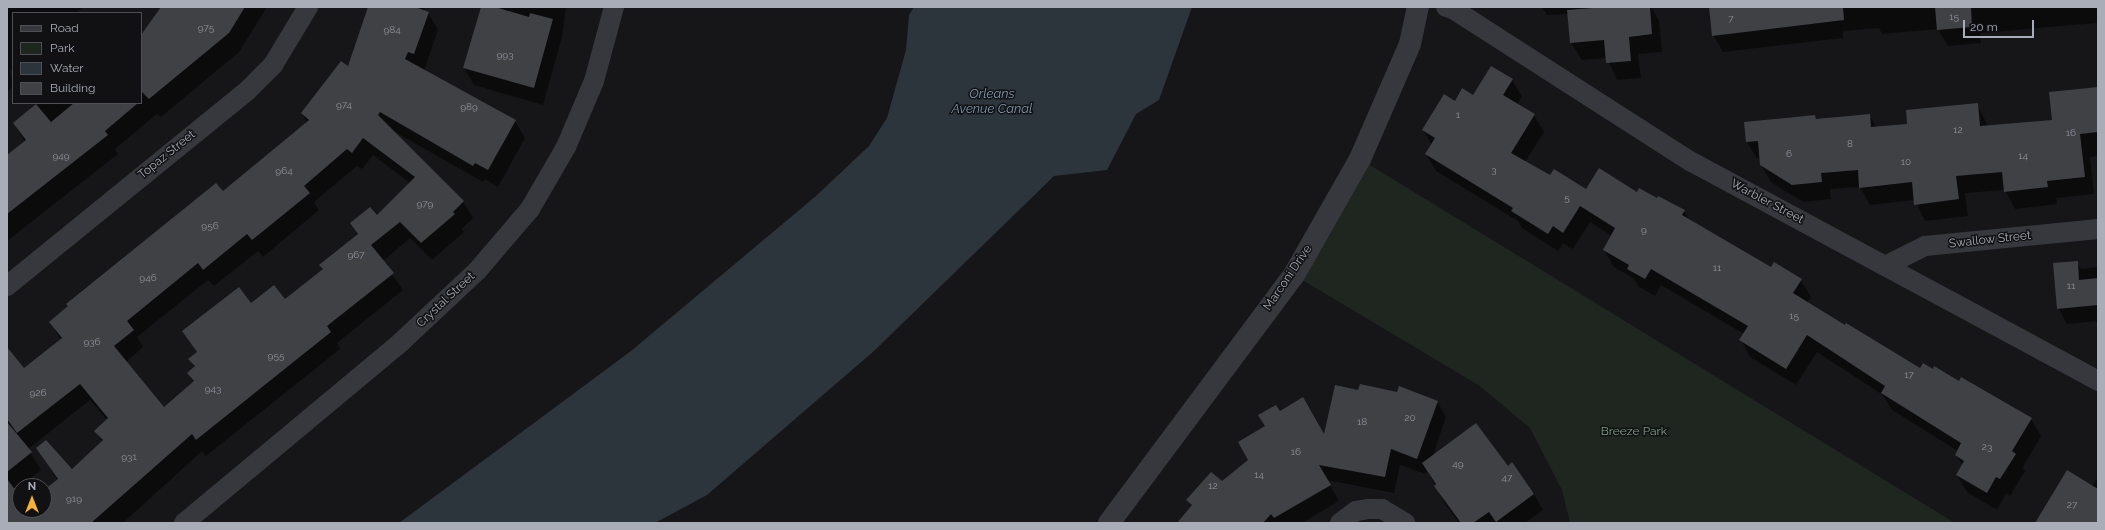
<!DOCTYPE html>
<style>
body{margin:0}
#map{position:relative;width:2105px;height:530px;overflow:hidden;background:#161618;font-family:Raleway,sans-serif}
div>[style]{position:absolute}
[style*='--x']{left:calc(var(--x)*1px);top:calc(var(--y)*1px);width:calc(var(--w)*1px);rotate:calc(var(--a)*1deg)}
.green>*{inset:0;background:#1e261f}
.water>*{inset:0;background:#2c353c}
.shadow>*{inset:0;background:#0007}
.building>*{inset:0;background:#404145}
.minor>*{height:20px;margin:-10px;padding:0 10px;transform-origin:10px;border-radius:10px;background:#37383d}
.tertiary>*{height:22px;margin:-11px;padding:0 11px;transform-origin:11px;border-radius:11px;background:#37383d}
span{translate:-50% -50%;white-space:nowrap;text-align:center;line-height:1.15;-webkit-text-stroke:3px #111113;paint-order:stroke}
.number-label{font-size:10px;color:#8e929b}
.number-label span{-webkit-text-stroke-width:0}
.street-label{font-size:12px;color:#a8adb8}
.park-label{font-size:12px;color:#7fa381}
.water-label{font-size:13px;color:#7f9bb3;font-style:italic}
.frame{position:absolute;inset:0;border:8px solid #a8adb8;pointer-events:none}
.legend{position:absolute;left:12px;top:12px;width:130px;height:92px;box-sizing:border-box;background:#111113;border:1px solid #4d4f55;margin:0;padding:5px 7px;list-style:none;font-size:12px;color:#a8adb8}
.legend li{display:flex;align-items:center;gap:8px;height:20px}
.legend b{width:20px;border:1px solid #4d4f55}
.north{position:absolute;left:12px;top:478px;width:40px;height:40px;box-sizing:border-box;background:#111113;border:1px solid #4d4f55;border-radius:50%;rotate:0deg;font-size:11px;font-weight:700;line-height:16px;text-align:center;color:#a8adb8}
.north::after{content:'';display:block;margin:auto;width:14px;height:18px;background:#f2b134;clip-path:polygon(50% 0,100% 100%,50% 72%,0 100%)}
.scale{position:absolute;left:1963px;top:20px;width:71px;height:18px;box-sizing:border-box;border:2px solid #a8adb8;border-top:0;padding-left:5px;font-size:12px;line-height:14px;white-space:nowrap;color:#a8adb8;-webkit-text-stroke:3px #111113;paint-order:stroke}
</style>
<div id="map">
<div class="green">
<div style="clip-path:polygon(1360px 159px,1955px 523px,1570px 523px,1562px 490px,1530px 428px,1480px 386px,1294px 275px)"></div>
</div>
<div class="water">
<div style="clip-path:polygon(914px 7px,1192px 7px,1159px 100px,1136px 114px,1107px 170px,1054px 176px,874px 351px,707px 495px,655px 523px,399px 523px,631px 351px,816px 196px,869px 146px,887px 118px,906px 50px,909px 15px)"></div>
</div>
<div class="shadow">
<div style="clip-path:polygon(7px 7px,83px 7px,76px 13px,13px 13px,13px 68px,10px 70px,13px 87px,7px 92px)"></div>
<div style="clip-path:polygon(162px 7px,267px 7px,239px 52px,161px 117px,157px 114px,115px 149px,118px 154px,7px 241px,7px 157px,25px 142px,14px 123px,39px 103px,141px 103px,141px 30px,143px 33px)"></div>
<div style="clip-path:polygon(evenodd,369px 7px,425px 7px,424px 11px,428px 13px,438px 30px,424px 71px,515px 121px,525px 138px,498px 187px,485px 179px,483px 182px,395px 132px,463px 201px,473px 218px,462px 229px,464px 232px,432px 260px,410px 238px,383px 261px,403px 290px,337px 343px,340px 349px,206px 456px,202px 451px,123px 523px,7px 523px,7px 352px,23px 369px,61px 340px,50px 322px,223px 193px,307px 122px,302px 113px,348px 68px,369px 7px,373px 155px,410px 183px,377px 217px,351px 223px,358px 235px,321px 265px,323px 270px,285px 300px,251px 304px,183px 331px,197px 353px,190px 359px,195px 368px,188px 373px,194px 383px,163px 408px,126px 362px,143px 347px,137px 337px,208px 280px,214px 286px,258px 251px,263px 257px,319px 210px,314px 202px,357px 166px,362px 169px,373px 155px,369px 7px,90px 400px,107px 420px,96px 431px,102px 442px,72px 470px,37px 448px,58px 481px,44px 491px,44px 510px,20px 510px,20px 497px,15px 491px,41px 470px,28px 449px,90px 400px)"></div>
<div style="clip-path:polygon(481px 7px,566px 7px,562px 37px,543px 105px,474px 85px,464px 68px)"></div>
<div style="clip-path:polygon(1542px 7px,1651px 7px,1659px 21px,1662px 52px,1638px 54px,1641px 78px,1617px 80px,1607px 58px,1582px 60px,1571px 43px,1569px 14px,1547px 15px)"></div>
<div style="clip-path:polygon(1710px 7px,2098px 7px,2098px 23px,1980px 33px,1981px 43px,1948px 46px,1938px 29px,1882px 34px,1879px 28px,1843px 31px,1843px 38px,1723px 52px,1713px 35px)"></div>
<div style="clip-path:polygon(1512px 80px,1522px 97px,1517px 104px,1534px 115px,1544px 132px,1525px 162px,1550px 177px,1586px 190px,1637px 193px,1684px 211px,1689px 220px,1772px 269px,1801px 280px,1811px 297px,1807px 303px,1920px 370px,1959px 382px,2031px 419px,2041px 436px,2023px 467px,2025px 471px,2010px 496px,2006px 493px,1997px 510px,1967px 492px,1957px 475px,1963px 466px,1956px 455px,1958px 451px,1892px 410px,1883px 395px,1817px 352px,1796px 385px,1750px 357px,1741px 340px,1744px 334px,1661px 285px,1655px 296px,1638px 286px,1633px 278px,1614px 267px,1604px 250px,1612px 236px,1590px 222px,1573px 249px,1563px 243px,1558px 251px,1522px 228px,1518px 221px,1436px 171px,1426px 154px,1432px 145px,1423px 130px,1455px 102px)"></div>
<div style="clip-path:polygon(2098px 88px,2098px 156px,2090px 157px,2094px 194px,2056px 198px,2057px 204px,2015px 209px,2005px 190px,1965px 193px,1968px 216px,1925px 221px,1915px 200px,1870px 205px,1860px 187px,1830px 189px,1831px 199px,1803px 202px,1771px 182px,1761px 165px,1761px 158px,1757px 159px,1747px 142px,1745px 123px,1815px 116px,1817px 120px,1869px 115px,1877px 128px,1908px 125px,1977px 104px,1988px 126px,2053px 121px)"></div>
<div style="clip-path:polygon(2077px 262px,2081px 269px,2098px 267px,2098px 321px,2067px 324px,2058px 308px)"></div>
<div style="clip-path:polygon(1359px 391px,1437px 401px,1446px 417px,1432px 458px,1507px 467px,1534px 494px,1543px 510px,1525px 523px,1459px 523px,1444px 502px,1427px 470px,1426px 474px,1400px 465px,1394px 493px,1327px 480px,1339px 501px,1302px 523px,1179px 523px,1192px 507px,1188px 500px,1222px 482px,1249px 460px,1266px 427px,1280px 412px,1325px 436px)"></div>
<div style="clip-path:polygon(2098px 477px,2098px 523px,2036px 523px,2092px 487px)"></div>
</div>
<div class="building">
<div style="clip-path:polygon(161px 7px,245px 7px,229px 33px,149px 99px,141px 91px,141px 35px)"></div>
<div style="clip-path:polygon(evenodd,368px 7px,415px 7px,429px 12px,414px 54px,408px 52px,405px 59px,516px 120px,488px 170px,475px 163px,473px 166px,380px 112px,378px 115px,464px 201px,453px 212px,455px 214px,421px 243px,400px 222px,371px 245px,394px 273px,327px 326px,331px 332px,196px 440px,192px 434px,91px 523px,7px 523px,7px 479px,20px 496px,20px 510px,44px 510px,44px 490px,58px 479px,36px 448px,46px 440px,72px 469px,103px 440px,94px 431px,108px 418px,80px 384px,17px 433px,7px 419px,7px 347px,24px 368px,62px 338px,49px 322px,68px 306px,66px 304px,216px 183px,223px 191px,309px 120px,301px 113px,341px 61px,348px 66px,368px 7px,363px 138px,415px 177px,377px 215px,370px 207px,350px 223px,358px 234px,319px 265px,323px 269px,285px 299px,274px 285px,251px 303px,239px 287px,182px 331px,197px 352px,188px 359px,195px 366px,187px 373px,194px 381px,164px 407px,114px 346px,134px 330px,127px 321px,198px 263px,203px 270px,247px 234px,252px 240px,310px 193px,304px 186px,347px 149px,352px 153px,363px 138px)"></div>
<div style="clip-path:polygon(481px 7px,495px 7px,529px 17px,530px 13px,553px 19px,534px 88px,463px 68px)"></div>
<div style="clip-path:polygon(1605px 7px,1650px 7px,1652px 34px,1629px 37px,1631px 61px,1606px 63px,1604px 40px,1570px 43px,1567px 10px)"></div>
<div style="clip-path:polygon(1709px 7px,1843px 7px,1844px 20px,1712px 36px)"></div>
<div style="clip-path:polygon(1935px 7px,1971px 7px,1972px 27px,1937px 30px)"></div>
<div style="clip-path:polygon(1491px 66px,1513px 79px,1503px 95px,1535px 114px,1511px 153px,1550px 175px,1554px 169px,1586px 189px,1599px 168px,1637px 192px,1639px 188px,1657px 198px,1658px 196px,1685px 210px,1682px 215px,1771px 267px,1774px 262px,1802px 279px,1793px 293px,1845px 325px,1846px 323px,1920px 368px,1923px 363px,1933px 369px,1934px 366px,1959px 381px,1961px 377px,2032px 418px,2012px 451px,2016px 454px,2000px 479px,1996px 477px,1987px 493px,1956px 475px,1964px 461px,1955px 455px,1961px 443px,1881px 393px,1885px 386px,1807px 335px,1786px 369px,1739px 340px,1748px 326px,1651px 269px,1645px 279px,1627px 269px,1629px 265px,1603px 250px,1615px 228px,1580px 206px,1563px 233px,1553px 226px,1548px 234px,1511px 211px,1513px 208px,1425px 154px,1435px 138px,1422px 130px,1444px 94px,1455px 101px,1462px 88px,1473px 95px)"></div>
<div style="clip-path:polygon(2098px 87px,2098px 132px,2080px 134px,2085px 177px,2047px 181px,2048px 187px,2004px 192px,2002px 172px,1956px 176px,1959px 199px,1914px 205px,1912px 182px,1859px 188px,1858px 170px,1821px 173px,1822px 182px,1792px 185px,1760px 165px,1758px 141px,1746px 142px,1744px 122px,1815px 115px,1816px 119px,1870px 114px,1871px 127px,1907px 124px,1906px 110px,1978px 103px,1980px 126px,2052px 120px,2049px 92px)"></div>
<div style="clip-path:polygon(74px 103px,138px 103px,105px 131px,108px 135px,7px 214px,7px 155px,26px 140px,13px 123px,36px 104px,51px 122px)"></div>
<div style="clip-path:polygon(2078px 261px,2079px 280px,2098px 278px,2098px 305px,2057px 309px,2053px 263px)"></div>
<div style="clip-path:polygon(1360px 384px,1397px 392px,1399px 386px,1438px 401px,1417px 459px,1391px 449px,1385px 477px,1319px 465px,1331px 485px,1274px 518px,1271px 514px,1263px 523px,1177px 523px,1192px 505px,1186px 500px,1211px 472px,1222px 481px,1248px 460px,1238px 442px,1265px 426px,1258px 415px,1276px 405px,1280px 411px,1303px 397px,1324px 434px,1335px 385px,1358px 390px)"></div>
<div style="clip-path:polygon(7px 422px,32px 452px,7px 472px)"></div>
<div style="clip-path:polygon(1476px 423px,1508px 466px,1512px 462px,1534px 494px,1496px 522px,1489px 512px,1473px 523px,1461px 523px,1434px 486px,1436px 484px,1422px 463px)"></div>
<div style="clip-path:polygon(2067px 470px,2098px 489px,2098px 523px,2035px 523px)"></div>
</div>
<div class="minor">
<div style="--x:1446;--y:7;--w:7;--a:16"></div>
<div style="--x:1453;--y:9;--w:282;--a:32.7"></div>
<div style="--x:1690;--y:161;--w:464;--a:28.3"></div>
<div style="--x:1885;--y:266;--w:45;--a:-26.6"></div>
<div style="--x:1925;--y:246;--w:174;--a:-5.6"></div>
<div style="--x:7;--y:286;--w:309;--a:-39.1"></div>
<div style="--x:247;--y:91;--w:37;--a:-45"></div>
<div style="--x:273;--y:65;--w:68;--a:-58.9"></div>
<div style="--x:184;--y:523;--w:283;--a:-39.8"></div>
<div style="--x:401;--y:342;--w:104;--a:-43.1"></div>
<div style="--x:477;--y:271;--w:82;--a:-49.5"></div>
<div style="--x:530;--y:209;--w:72;--a:-59.9"></div>
<div style="--x:566;--y:147;--w:72;--a:-67"></div>
<div style="--x:594;--y:81;--w:77;--a:-74.9"></div>
<div style="--x:1340;--y:523;--w:20;--a:-37"></div>
<div style="--x:1356;--y:511;--w:13;--a:-9"></div>
<div style="--x:1369;--y:509;--w:13;--a:0"></div>
<div style="--x:1382;--y:509;--w:27;--a:31"></div>
</div>
<div class="tertiary">
<div style="--x:1109;--y:523;--w:309;--a:-53.3"></div>
<div style="--x:1294;--y:275;--w:133;--a:-60.4"></div>
<div style="--x:1360;--y:159;--w:125;--a:-66.5"></div>
<div style="--x:1410;--y:44;--w:38;--a:-78"></div>
</div>
<div class="number-label">
<span style="left:1954px;top:17px">15</span>
<span style="left:1731px;top:19px">7</span>
<span style="left:206px;top:28px">975</span>
<span style="left:392px;top:30px">984</span>
<span style="left:505px;top:55px">993</span>
<span style="left:344px;top:105px">974</span>
<span style="left:469px;top:107px">989</span>
<span style="left:1458px;top:115px">1</span>
<span style="left:1958px;top:130px">12</span>
<span style="left:2071px;top:133px">16</span>
<span style="left:1850px;top:144px">8</span>
<span style="left:1789px;top:154px">6</span>
<span style="left:61px;top:156px">949</span>
<span style="left:2023px;top:156px">14</span>
<span style="left:1906px;top:162px">10</span>
<span style="left:1494px;top:170px">3</span>
<span style="left:284px;top:171px">964</span>
<span style="left:1567px;top:198px">5</span>
<span style="left:425px;top:204px">979</span>
<span style="left:210px;top:226px">956</span>
<span style="left:1644px;top:230px">9</span>
<span style="left:356px;top:255px">967</span>
<span style="left:1717px;top:268px">11</span>
<span style="left:148px;top:278px">946</span>
<span style="left:2071px;top:286px">11</span>
<span style="left:1794px;top:316px">15</span>
<span style="left:92px;top:342px">936</span>
<span style="left:276px;top:356px">955</span>
<span style="left:1909px;top:375px">17</span>
<span style="left:213px;top:389px">943</span>
<span style="left:38px;top:393px">926</span>
<span style="left:1410px;top:418px">20</span>
<span style="left:1362px;top:422px">18</span>
<span style="left:1987px;top:447px">23</span>
<span style="left:1296px;top:452px">16</span>
<span style="left:129px;top:457px">931</span>
<span style="left:1458px;top:464px">49</span>
<span style="left:1259px;top:475px">14</span>
<span style="left:1507px;top:478px">47</span>
<span style="left:1213px;top:486px">12</span>
<span style="left:74px;top:499px">919</span>
<span style="left:2072px;top:505px">27</span>
</div>
<div class="street-label">
<span style="left:167px;top:155px;rotate:-39deg">Topaz Street</span>
<span style="left:1767px;top:202px;rotate:28deg">Warbler Street</span>
<span style="left:1990px;top:240px;rotate:-6deg">Swallow Street</span>
<span style="left:1288px;top:278px;rotate:-56deg">Marconi Drive</span>
<span style="left:446px;top:300px;rotate:-43deg">Crystal Street</span>
</div>
<div class="park-label">
<span style="left:1634px;top:432px">Breeze Park</span>
</div>
<div class="water-label">
<span style="left:992px;top:102px">Orleans<br>Avenue Canal</span>
</div>
<div class="frame"></div>
<ul class="legend">
<li><b style="height:5px;background:#37383d"></b>Road</li>
<li><b style="height:11px;background:#1e261f"></b>Park</li>
<li><b style="height:11px;background:#2c353c"></b>Water</li>
<li><b style="height:11px;background:#404145"></b>Building</li>
</ul>
<div class="north">N</div>
<div class="scale">20 m</div>
</div>
